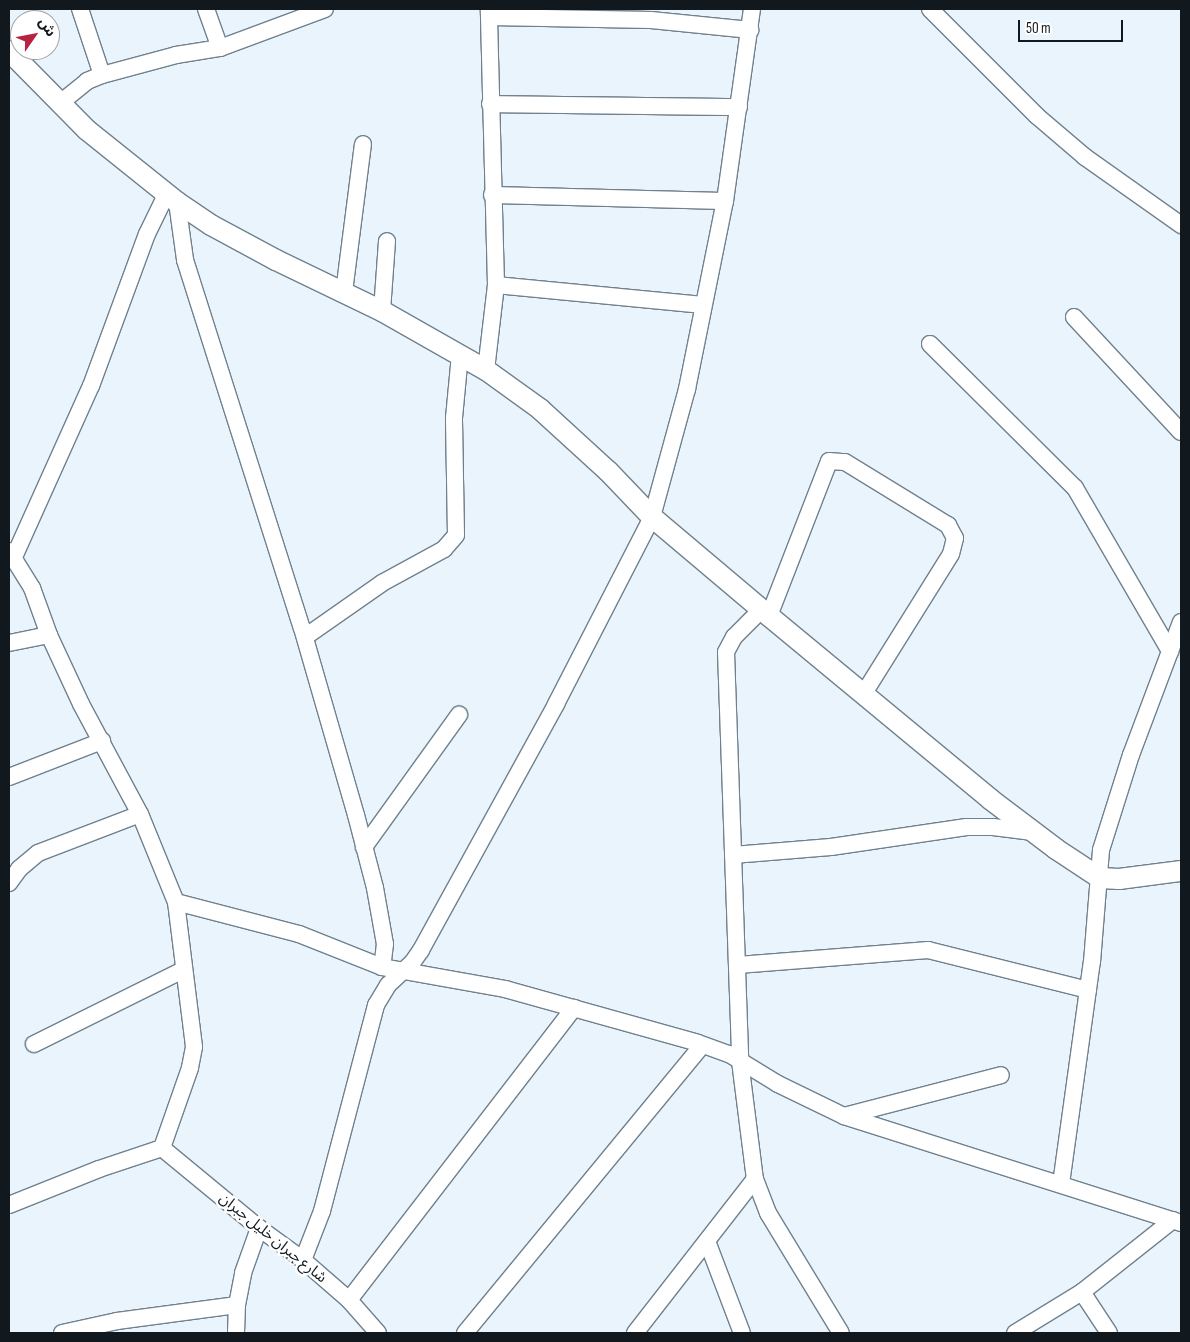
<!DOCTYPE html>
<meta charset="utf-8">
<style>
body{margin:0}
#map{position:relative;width:1190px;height:1342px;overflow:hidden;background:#e9f4fd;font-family:"Sofia Sans Condensed","Noto Sans Arabic",sans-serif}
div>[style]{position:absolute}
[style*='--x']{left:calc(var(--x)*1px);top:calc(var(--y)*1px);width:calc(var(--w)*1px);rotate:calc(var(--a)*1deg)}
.roads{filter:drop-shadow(1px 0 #70818d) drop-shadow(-1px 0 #70818d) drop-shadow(0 1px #70818d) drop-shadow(0 -1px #70818d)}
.minor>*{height:16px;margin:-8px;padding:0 8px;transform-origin:8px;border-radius:8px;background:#fff}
.tertiary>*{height:20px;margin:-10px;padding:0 10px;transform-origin:10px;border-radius:10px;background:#fff}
span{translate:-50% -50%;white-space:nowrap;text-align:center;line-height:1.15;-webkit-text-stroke:5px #fff;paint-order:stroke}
.street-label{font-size:15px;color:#12191e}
.frame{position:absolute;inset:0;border:10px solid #12191e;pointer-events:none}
.north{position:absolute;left:10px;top:10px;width:50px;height:50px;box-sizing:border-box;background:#fff;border:1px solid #a0a3a5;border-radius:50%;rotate:57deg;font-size:14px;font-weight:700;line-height:20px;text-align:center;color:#12191e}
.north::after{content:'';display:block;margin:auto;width:18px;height:22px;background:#b52341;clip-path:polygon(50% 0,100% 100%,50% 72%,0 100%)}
.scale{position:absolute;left:1018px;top:20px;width:105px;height:22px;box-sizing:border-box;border:2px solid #12191e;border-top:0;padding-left:6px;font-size:15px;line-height:18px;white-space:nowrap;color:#12191e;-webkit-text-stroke:4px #fff;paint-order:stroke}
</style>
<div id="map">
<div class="roads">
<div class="minor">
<div style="--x:206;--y:9;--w:41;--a:70.3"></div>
<div style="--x:930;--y:9;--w:151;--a:45"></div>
<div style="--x:1037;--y:116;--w:63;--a:40.5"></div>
<div style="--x:1085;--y:157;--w:118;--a:35.3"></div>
<div style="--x:490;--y:17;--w:161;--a:1.1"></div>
<div style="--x:651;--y:20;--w:100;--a:5.7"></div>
<div style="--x:102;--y:75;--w:77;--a:-15.1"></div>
<div style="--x:176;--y:55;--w:45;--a:-9"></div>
<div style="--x:220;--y:48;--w:112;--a:-20.4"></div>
<div style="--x:59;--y:104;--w:36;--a:-39"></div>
<div style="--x:87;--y:81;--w:16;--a:-22"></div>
<div style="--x:102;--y:75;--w:70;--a:-108.4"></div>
<div style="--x:490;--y:104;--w:249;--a:0.7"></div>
<div style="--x:492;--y:195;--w:233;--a:1.5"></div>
<div style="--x:177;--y:202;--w:59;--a:82.1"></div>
<div style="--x:185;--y:260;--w:386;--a:72.4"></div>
<div style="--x:302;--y:628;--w:195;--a:73.9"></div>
<div style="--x:356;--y:815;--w:75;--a:75.4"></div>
<div style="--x:375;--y:888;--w:57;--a:79.9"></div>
<div style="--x:385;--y:944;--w:23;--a:97"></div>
<div style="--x:496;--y:285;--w:208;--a:5.5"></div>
<div style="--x:344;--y:292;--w:149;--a:-82.7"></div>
<div style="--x:382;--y:311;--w:70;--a:-85.9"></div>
<div style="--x:1074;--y:317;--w:157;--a:47.1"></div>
<div style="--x:930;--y:344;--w:204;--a:44.8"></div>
<div style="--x:1075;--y:488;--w:189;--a:59.8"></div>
<div style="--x:486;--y:370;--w:86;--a:-83.3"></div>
<div style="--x:496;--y:285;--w:276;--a:-91.5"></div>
<div style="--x:9;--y:551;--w:44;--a:58.1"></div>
<div style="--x:32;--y:588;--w:50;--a:70.1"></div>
<div style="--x:49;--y:635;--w:76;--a:65.1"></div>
<div style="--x:81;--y:704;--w:125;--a:61.8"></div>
<div style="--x:140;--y:814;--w:95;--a:67.8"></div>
<div style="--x:176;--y:902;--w:146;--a:82.9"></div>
<div style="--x:194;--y:1047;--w:21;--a:101"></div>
<div style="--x:190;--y:1068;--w:85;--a:109.3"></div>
<div style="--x:14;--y:557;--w:188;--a:-65.8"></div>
<div style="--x:91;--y:386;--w:162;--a:-69.8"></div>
<div style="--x:147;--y:234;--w:43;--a:-64"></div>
<div style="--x:761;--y:610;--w:38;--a:135"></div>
<div style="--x:734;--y:637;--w:17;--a:118"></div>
<div style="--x:726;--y:652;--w:409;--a:88"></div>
<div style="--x:740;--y:1061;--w:119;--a:82.8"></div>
<div style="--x:755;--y:1179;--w:36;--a:69"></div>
<div style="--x:768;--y:1213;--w:140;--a:58.7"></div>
<div style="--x:769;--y:616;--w:166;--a:-68.8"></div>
<div style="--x:829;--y:461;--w:16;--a:4"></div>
<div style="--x:845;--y:462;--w:121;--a:31.5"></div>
<div style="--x:948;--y:525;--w:15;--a:62"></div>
<div style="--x:955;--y:538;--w:16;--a:104"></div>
<div style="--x:951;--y:554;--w:166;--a:122"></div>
<div style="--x:305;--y:637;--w:94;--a:-35"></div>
<div style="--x:382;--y:583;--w:71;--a:-28.7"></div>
<div style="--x:444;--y:549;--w:18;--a:-49"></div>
<div style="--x:456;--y:535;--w:117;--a:-91"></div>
<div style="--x:454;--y:418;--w:63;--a:-84.6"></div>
<div style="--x:9;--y:643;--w:41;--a:-11.3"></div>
<div style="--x:9;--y:777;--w:100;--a:-21.2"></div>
<div style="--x:364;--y:847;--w:163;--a:-54.3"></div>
<div style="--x:733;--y:855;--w:98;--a:-4.7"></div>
<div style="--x:831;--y:847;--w:137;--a:-8.4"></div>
<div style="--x:967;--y:827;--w:26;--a:0"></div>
<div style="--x:993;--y:827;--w:40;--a:7.1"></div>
<div style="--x:9;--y:883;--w:17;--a:-54"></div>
<div style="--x:19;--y:869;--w:25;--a:-40"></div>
<div style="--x:38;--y:853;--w:109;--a:-20.9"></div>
<div style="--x:176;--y:902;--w:127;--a:14.6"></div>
<div style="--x:299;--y:934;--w:89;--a:21.7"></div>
<div style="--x:382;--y:967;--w:125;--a:10.1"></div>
<div style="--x:505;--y:989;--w:200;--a:15.6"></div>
<div style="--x:698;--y:1043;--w:33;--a:20"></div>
<div style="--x:729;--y:1054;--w:57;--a:31.5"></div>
<div style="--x:778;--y:1084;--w:73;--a:25.9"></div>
<div style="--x:844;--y:1116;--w:354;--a:17.6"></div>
<div style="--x:738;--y:965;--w:191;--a:-4.5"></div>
<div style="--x:928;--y:950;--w:165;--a:14"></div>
<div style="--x:34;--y:1044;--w:166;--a:-26.4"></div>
<div style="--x:844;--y:1116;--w:162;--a:-14.6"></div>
<div style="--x:162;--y:1148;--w:126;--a:39.5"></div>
<div style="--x:259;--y:1228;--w:54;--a:36"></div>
<div style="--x:303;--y:1260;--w:61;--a:41"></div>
<div style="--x:349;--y:1300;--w:44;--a:48.7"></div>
<div style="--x:1061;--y:1184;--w:224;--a:-82.1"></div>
<div style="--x:1092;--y:962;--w:112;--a:-85.4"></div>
<div style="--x:1101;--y:850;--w:100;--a:-72.5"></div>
<div style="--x:1131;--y:755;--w:142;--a:-69.4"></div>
<div style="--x:9;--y:1205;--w:97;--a:-21.8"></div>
<div style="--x:99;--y:1169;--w:66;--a:-18.4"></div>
<div style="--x:707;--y:1241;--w:98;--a:69.2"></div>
<div style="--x:303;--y:1260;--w:53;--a:-68.8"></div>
<div style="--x:322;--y:1211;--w:213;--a:-75.3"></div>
<div style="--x:376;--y:1005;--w:23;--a:-59"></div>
<div style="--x:388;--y:985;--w:33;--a:-43"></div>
<div style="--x:412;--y:963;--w:16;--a:-55"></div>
<div style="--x:421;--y:950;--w:281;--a:-61.2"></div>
<div style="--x:556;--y:704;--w:210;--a:-62.8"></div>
<div style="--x:652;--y:517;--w:133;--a:-74.7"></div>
<div style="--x:687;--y:389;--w:192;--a:-78.6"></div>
<div style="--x:725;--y:201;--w:194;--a:-82"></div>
<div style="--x:1082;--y:1292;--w:49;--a:56.6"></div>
<div style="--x:349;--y:1300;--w:369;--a:-52.4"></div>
<div style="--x:62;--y:1333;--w:56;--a:-12.3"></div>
<div style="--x:117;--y:1321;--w:121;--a:-7.6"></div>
<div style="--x:236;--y:1333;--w:28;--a:-88"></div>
<div style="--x:237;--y:1305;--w:33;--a:-79"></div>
<div style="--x:243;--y:1273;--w:48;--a:-70.4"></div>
<div style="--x:465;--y:1333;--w:373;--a:-50.5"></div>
<div style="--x:635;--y:1333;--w:195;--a:-52.1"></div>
<div style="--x:1015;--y:1333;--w:79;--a:-31.5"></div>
<div style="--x:1082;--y:1292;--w:116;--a:-38.4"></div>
</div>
<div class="tertiary">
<div style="--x:9;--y:51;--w:111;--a:45.4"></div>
<div style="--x:87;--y:130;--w:115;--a:38.7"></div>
<div style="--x:177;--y:202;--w:41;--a:34.1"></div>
<div style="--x:211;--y:225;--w:74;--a:28.3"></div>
<div style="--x:276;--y:260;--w:118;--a:25.7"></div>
<div style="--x:382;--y:311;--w:120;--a:29.6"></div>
<div style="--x:486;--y:370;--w:67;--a:35.8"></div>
<div style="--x:540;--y:409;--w:92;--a:42.4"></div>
<div style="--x:608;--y:471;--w:64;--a:46.3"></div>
<div style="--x:652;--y:517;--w:153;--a:40.2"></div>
<div style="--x:769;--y:616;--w:287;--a:39.6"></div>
<div style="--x:990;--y:799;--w:83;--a:37.1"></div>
<div style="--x:1056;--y:849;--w:53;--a:33.4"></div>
<div style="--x:1100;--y:878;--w:19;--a:3"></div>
<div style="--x:1119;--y:879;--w:63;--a:-7.4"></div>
</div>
</div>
<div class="street-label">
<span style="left:273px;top:1238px;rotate:39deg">شارع جبران خليل جبران</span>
</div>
<div class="frame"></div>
<div class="north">ش</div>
<div class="scale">50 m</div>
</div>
